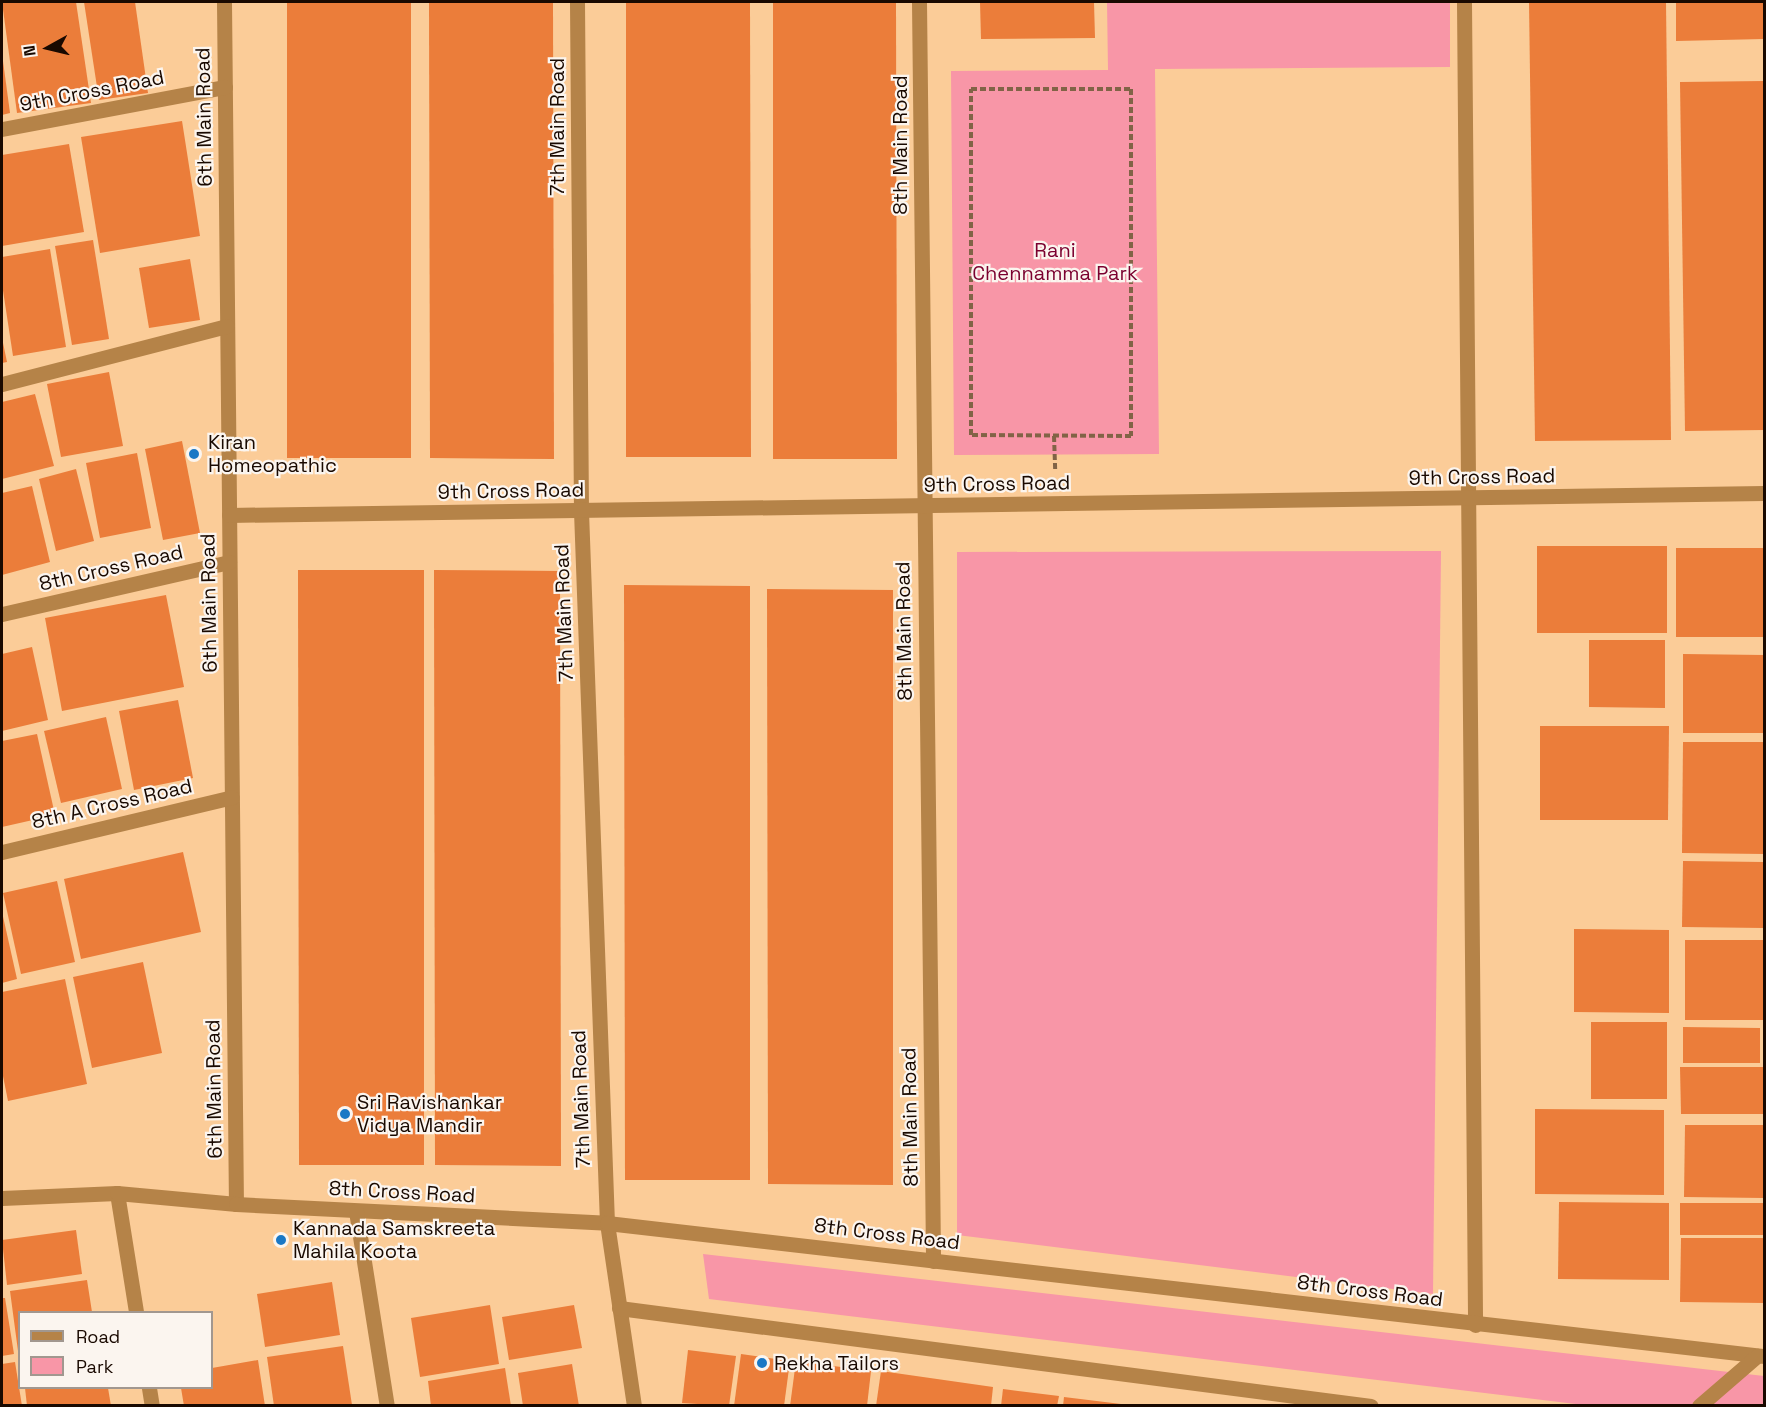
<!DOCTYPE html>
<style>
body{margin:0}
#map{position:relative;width:1766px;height:1407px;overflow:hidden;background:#fbcc98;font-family:"Space Grotesk",sans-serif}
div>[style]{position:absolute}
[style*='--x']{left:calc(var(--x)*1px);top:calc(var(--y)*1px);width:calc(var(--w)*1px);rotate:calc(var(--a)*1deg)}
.green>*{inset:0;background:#f896a7}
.building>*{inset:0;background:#eb7d3a}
.path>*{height:4px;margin-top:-2px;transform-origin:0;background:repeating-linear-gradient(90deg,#816346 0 6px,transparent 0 9px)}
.minor>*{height:15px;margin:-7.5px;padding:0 7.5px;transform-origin:7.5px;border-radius:7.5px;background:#b58348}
.dots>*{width:16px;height:16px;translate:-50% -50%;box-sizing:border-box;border:3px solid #fbf5ef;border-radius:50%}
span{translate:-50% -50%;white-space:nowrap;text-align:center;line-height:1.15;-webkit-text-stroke:4.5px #fbf5ef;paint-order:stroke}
.street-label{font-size:20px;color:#190900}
.park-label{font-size:20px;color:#7b002f}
.poi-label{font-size:20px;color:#190900}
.left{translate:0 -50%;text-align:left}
.frame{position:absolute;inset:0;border:3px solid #190900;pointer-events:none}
.legend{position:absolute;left:18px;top:1311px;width:195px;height:78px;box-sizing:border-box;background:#fbf5ef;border:2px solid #a1978f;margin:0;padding:8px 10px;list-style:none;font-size:18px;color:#190900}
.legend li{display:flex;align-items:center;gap:12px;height:30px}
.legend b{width:30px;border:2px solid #a1978f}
.north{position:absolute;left:18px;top:18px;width:60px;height:60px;-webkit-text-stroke:4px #fbf5ef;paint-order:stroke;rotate:262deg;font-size:16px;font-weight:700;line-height:24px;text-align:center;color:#190900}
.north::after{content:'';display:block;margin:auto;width:21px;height:27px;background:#190900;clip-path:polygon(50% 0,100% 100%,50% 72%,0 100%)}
</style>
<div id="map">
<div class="green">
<div style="clip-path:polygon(1107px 2px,1450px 2px,1450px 67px,1155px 69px,1159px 454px,954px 455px,951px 71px,1108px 70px)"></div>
<div style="clip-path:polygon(1441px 551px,1433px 1294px,957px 1235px,957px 552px)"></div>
<div style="clip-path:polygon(703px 1254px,1764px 1376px,1764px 1405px,1584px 1405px,709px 1299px)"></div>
</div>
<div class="building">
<div style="clip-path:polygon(2px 2px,76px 2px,91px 103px,17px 113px)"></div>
<div style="clip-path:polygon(84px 2px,135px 2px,148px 93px,99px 100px)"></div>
<div style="clip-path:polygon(287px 2px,411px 2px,411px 458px,287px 458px)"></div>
<div style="clip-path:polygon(429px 2px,553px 2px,554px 459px,430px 458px)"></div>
<div style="clip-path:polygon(626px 2px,750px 2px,751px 457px,626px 457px)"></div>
<div style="clip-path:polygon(773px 2px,896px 2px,897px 459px,773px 459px)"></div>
<div style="clip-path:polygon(980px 2px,1094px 2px,1095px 38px,981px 39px)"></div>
<div style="clip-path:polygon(1529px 2px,1666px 2px,1671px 440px,1535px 441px)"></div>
<div style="clip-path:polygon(1676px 2px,1764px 2px,1764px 39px,1676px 41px)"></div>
<div style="clip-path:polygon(3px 61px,10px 113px,2px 115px,2px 62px)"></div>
<div style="clip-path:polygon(1764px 81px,1764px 430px,1685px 431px,1680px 82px)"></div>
<div style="clip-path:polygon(182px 121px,200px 236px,100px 253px,81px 137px)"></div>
<div style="clip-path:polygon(69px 144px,84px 232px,2px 246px,2px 155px)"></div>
<div style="clip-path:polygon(93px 240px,109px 339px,72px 345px,55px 246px)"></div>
<div style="clip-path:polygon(50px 249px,66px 347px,13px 356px,2px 284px,2px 257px)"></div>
<div style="clip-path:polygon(190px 259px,200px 320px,149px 328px,139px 268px)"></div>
<div style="clip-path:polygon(2px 338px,7px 362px,2px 363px)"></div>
<div style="clip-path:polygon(109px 372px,123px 446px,61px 457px,47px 384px)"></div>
<div style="clip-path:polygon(35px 394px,54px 466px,2px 479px,2px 402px)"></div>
<div style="clip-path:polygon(182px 441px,200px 533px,163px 540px,145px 449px)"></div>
<div style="clip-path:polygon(137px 453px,151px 528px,100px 538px,86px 463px)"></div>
<div style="clip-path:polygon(76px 469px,94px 541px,56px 551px,39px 479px)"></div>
<div style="clip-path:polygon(32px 486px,50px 562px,2px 575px,2px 493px)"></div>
<div style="clip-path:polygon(1537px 546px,1667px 546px,1667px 633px,1537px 633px)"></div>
<div style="clip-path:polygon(1676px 548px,1764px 548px,1764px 637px,1676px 637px)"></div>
<div style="clip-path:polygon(298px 570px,424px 570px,424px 1165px,299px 1165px)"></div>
<div style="clip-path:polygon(434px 570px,560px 571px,561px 1166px,435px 1165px)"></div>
<div style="clip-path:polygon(624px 585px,750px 586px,750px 1180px,625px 1180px)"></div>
<div style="clip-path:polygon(767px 589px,893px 590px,893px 1185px,768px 1184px)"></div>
<div style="clip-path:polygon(166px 595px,184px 687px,62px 711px,45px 618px)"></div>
<div style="clip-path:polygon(1589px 640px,1665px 640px,1665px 708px,1589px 707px)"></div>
<div style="clip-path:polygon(32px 647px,48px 720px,2px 731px,2px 654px)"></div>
<div style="clip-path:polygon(1683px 654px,1764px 655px,1764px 733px,1683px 733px)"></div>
<div style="clip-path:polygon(178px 700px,193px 778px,134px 790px,119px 711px)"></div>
<div style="clip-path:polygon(106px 717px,122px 789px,61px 803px,44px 731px)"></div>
<div style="clip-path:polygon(1540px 726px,1669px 726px,1668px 820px,1540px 820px)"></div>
<div style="clip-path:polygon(37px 734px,55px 815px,2px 827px,2px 741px)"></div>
<div style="clip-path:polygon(1683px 742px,1764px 742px,1764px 854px,1682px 853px)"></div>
<div style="clip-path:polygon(183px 852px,201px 932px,81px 959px,64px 879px)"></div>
<div style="clip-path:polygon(1683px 861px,1764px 862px,1764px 928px,1682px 927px)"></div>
<div style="clip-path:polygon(57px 881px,75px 962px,21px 974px,3px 893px)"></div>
<div style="clip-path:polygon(2px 912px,17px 979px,2px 983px)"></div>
<div style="clip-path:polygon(1574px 929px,1669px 930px,1669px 1013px,1574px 1012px)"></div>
<div style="clip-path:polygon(1685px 940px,1764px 940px,1764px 1020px,1685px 1020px)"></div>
<div style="clip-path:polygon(143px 962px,162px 1053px,92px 1068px,73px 977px)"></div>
<div style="clip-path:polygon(65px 979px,87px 1084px,8px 1101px,2px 1071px,2px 992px)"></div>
<div style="clip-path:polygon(1591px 1022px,1667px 1022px,1667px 1099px,1591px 1099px)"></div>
<div style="clip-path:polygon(1683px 1027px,1760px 1028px,1760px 1063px,1683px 1063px)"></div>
<div style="clip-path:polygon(1680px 1067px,1764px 1067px,1764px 1114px,1681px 1114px)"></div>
<div style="clip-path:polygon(1535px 1109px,1664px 1110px,1664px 1195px,1535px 1194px)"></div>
<div style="clip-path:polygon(1685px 1125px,1764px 1125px,1764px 1198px,1684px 1197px)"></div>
<div style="clip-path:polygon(1559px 1202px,1669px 1203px,1669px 1280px,1558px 1279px)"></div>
<div style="clip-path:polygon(1680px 1203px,1764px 1203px,1764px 1235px,1680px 1235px)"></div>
<div style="clip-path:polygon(76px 1230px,82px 1274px,7px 1285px,2px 1240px)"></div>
<div style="clip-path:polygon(1681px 1238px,1764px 1238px,1764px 1303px,1680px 1302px)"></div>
<div style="clip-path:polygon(87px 1280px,92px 1312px,20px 1312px,18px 1351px,10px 1291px)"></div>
<div style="clip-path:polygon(332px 1282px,340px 1335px,265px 1347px,257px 1294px)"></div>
<div style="clip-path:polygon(2px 1298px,5px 1298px,14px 1354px,2px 1356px)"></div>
<div style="clip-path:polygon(490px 1305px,499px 1364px,420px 1377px,411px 1318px)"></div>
<div style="clip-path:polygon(574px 1305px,582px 1348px,509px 1360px,502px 1317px)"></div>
<div style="clip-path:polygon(343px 1346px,352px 1405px,274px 1406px,267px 1357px)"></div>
<div style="clip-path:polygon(688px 1350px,736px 1356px,729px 1406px,682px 1403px)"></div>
<div style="clip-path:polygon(741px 1354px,790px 1361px,784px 1406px,734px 1406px)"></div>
<div style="clip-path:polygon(258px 1360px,265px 1406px,184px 1406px,181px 1388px,212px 1388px,212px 1368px)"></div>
<div style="clip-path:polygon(796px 1361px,871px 1371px,867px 1406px,790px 1406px)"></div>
<div style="clip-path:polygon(15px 1362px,22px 1406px,2px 1406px,2px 1364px)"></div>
<div style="clip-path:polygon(572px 1364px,579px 1406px,523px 1406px,518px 1373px)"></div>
<div style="clip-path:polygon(505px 1368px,511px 1406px,431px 1406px,428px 1381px)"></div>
<div style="clip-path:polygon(881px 1371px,993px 1387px,991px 1406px,876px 1406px)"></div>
<div style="clip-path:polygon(25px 1388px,108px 1388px,111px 1406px,27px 1406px)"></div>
<div style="clip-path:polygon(1003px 1389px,1059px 1396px,1057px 1406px,1001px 1406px)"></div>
<div style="clip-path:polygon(1064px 1397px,1121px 1404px,1121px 1406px,1063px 1406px)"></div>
</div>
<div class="path">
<div style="--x:971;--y:89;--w:160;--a:0"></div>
<div style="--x:1131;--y:89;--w:347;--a:90"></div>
<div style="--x:1131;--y:436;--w:160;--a:-179.6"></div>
<div style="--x:971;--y:435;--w:346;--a:-90"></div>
<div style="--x:1054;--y:436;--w:35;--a:88"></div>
</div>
<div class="minor">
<div style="--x:224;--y:2;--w:1202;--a:89.43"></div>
<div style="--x:577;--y:2;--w:509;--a:89.55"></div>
<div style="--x:581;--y:511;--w:712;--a:87.91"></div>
<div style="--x:607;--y:1223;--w:185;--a:81.6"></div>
<div style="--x:919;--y:2;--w:1259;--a:89.36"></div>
<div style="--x:1464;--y:2;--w:1323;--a:89.52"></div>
<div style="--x:2;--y:129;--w:227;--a:-10.7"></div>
<div style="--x:2;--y:384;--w:232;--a:-14.5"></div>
<div style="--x:229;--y:515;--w:1535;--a:-0.82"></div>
<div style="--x:2;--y:614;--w:233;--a:-12.9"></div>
<div style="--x:2;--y:852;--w:236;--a:-13.4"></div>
<div style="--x:117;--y:1193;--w:121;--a:80.9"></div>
<div style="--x:2;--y:1198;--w:115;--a:-2.5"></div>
<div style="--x:117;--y:1193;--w:120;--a:5.3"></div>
<div style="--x:236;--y:1204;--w:371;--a:2.9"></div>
<div style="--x:607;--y:1223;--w:1165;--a:6.56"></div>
<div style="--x:356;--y:1211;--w:197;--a:81"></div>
<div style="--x:619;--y:1308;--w:758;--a:7.42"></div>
<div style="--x:149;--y:1388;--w:18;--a:81"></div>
<div style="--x:1699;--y:1406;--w:77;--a:-40.8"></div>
</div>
<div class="dots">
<div style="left:194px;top:454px;background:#1a78c5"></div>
<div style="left:345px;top:1114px;background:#1a78c5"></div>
<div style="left:281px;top:1240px;background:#1a78c5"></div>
<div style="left:762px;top:1363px;background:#1a78c5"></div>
</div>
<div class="street-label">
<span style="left:92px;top:91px;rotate:-11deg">9th Cross Road</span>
<span style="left:204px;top:117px;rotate:-91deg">6th Main Road</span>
<span style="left:557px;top:127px;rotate:-90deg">7th Main Road</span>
<span style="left:900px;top:145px;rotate:-90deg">8th Main Road</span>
<span style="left:1482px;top:477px;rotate:-1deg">9th Cross Road</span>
<span style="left:997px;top:484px;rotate:-1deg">9th Cross Road</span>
<span style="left:511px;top:491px;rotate:-1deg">9th Cross Road</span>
<span style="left:111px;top:568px;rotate:-13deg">8th Cross Road</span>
<span style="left:209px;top:603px;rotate:-91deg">6th Main Road</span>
<span style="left:564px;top:613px;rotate:-92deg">7th Main Road</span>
<span style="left:904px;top:631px;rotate:-91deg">8th Main Road</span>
<span style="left:112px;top:804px;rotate:-13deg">8th A Cross Road</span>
<span style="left:214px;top:1089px;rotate:-91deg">6th Main Road</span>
<span style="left:581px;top:1099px;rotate:-92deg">7th Main Road</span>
<span style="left:910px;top:1117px;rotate:-91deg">8th Main Road</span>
<span style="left:402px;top:1192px;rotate:3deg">8th Cross Road</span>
<span style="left:887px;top:1234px;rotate:7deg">8th Cross Road</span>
<span style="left:1370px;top:1291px;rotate:7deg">8th Cross Road</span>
</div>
<div class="park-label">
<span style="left:1055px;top:262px">Rani<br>Chennamma Park</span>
</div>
<div class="poi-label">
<span class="left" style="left:208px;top:454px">Kiran<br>Homeopathic</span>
<span class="left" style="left:357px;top:1114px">Sri Ravishankar<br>Vidya Mandir</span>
<span class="left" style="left:293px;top:1240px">Kannada Samskreeta<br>Mahila Koota</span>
<span class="left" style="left:774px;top:1363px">Rekha Tailors</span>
</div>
<div class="frame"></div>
<ul class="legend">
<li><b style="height:8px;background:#b58348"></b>Road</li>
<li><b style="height:16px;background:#f896a7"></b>Park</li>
</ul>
<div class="north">N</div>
</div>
